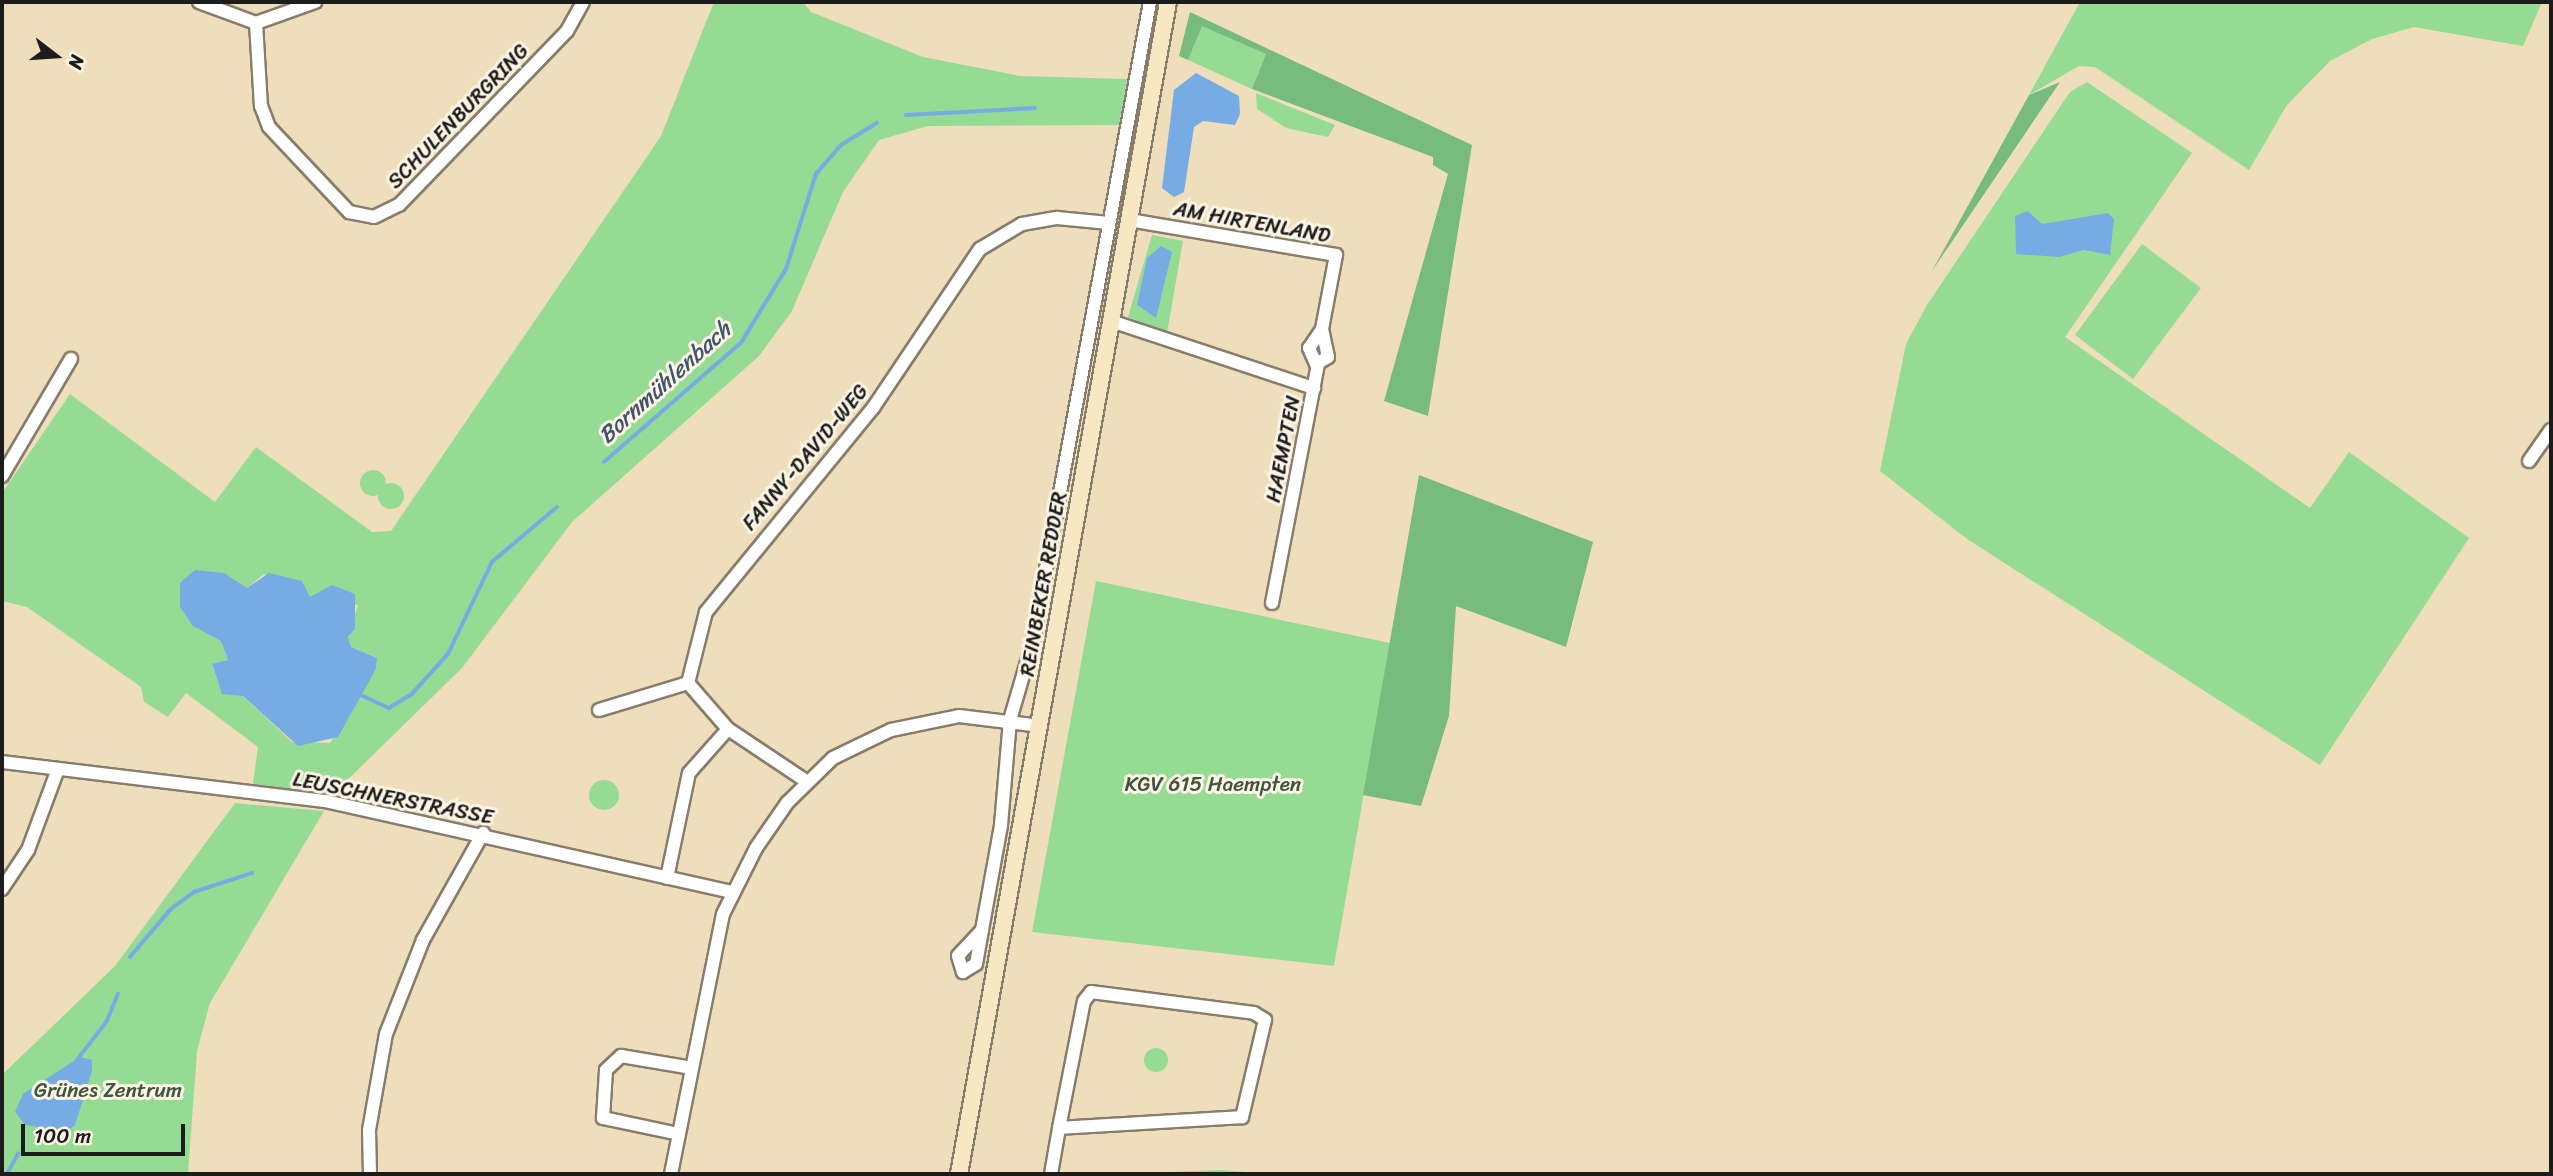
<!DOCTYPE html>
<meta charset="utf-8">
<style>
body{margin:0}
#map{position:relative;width:2553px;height:1176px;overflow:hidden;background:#efdebc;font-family:Sriracha,sans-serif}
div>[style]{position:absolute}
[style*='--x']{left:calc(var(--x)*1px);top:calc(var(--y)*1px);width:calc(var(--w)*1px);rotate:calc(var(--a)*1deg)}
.green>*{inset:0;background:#95db94}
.round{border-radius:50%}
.forest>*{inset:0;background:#78bb7e}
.water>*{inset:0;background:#77abe4}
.stream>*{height:3.5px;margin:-1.75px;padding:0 1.75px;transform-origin:1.75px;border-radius:1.75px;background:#77abe4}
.roads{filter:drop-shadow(2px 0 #867d6c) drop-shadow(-2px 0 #867d6c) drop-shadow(0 2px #867d6c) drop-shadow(0 -2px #867d6c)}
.minor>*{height:12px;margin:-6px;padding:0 6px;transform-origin:6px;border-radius:6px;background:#fff}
.secondary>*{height:16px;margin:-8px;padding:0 8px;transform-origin:8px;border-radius:8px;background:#f7e8c3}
span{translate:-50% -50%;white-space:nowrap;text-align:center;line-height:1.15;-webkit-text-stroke:6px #fcf5e5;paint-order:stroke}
.street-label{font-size:21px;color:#1c1c1c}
.park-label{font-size:21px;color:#405540}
.water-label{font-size:23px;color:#40556c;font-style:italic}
.frame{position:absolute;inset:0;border:4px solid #1c1c1c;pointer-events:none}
.north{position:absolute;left:21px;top:21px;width:70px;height:70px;-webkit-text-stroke:5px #fcf5e5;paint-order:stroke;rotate:107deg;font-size:19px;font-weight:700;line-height:28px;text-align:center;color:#1c1c1c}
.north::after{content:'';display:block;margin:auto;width:24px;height:32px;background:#1c1c1c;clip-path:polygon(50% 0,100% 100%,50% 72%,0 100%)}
.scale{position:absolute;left:21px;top:1124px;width:164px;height:32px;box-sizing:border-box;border:4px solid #1c1c1c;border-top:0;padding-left:9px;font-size:21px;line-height:24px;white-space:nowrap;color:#1c1c1c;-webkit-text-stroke:5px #fcf5e5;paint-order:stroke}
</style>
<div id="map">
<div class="green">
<div style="clip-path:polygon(evenodd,714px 2px,803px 2px,811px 12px,923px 57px,1020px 76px,1127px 79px,1119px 125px,928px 126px,879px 140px,843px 192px,792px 311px,759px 356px,572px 522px,462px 668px,333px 794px,253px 784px,258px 747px,186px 693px,168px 717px,144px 702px,141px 687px,27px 607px,2px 601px,2px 493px,70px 394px,215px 502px,256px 447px,372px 532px,391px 531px,661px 136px,714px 2px,210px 572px,247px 588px,264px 574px,310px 598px,358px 605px,348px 636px,351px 647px,377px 658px,376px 669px,330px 743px,292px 742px,243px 696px,222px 693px,212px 665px,228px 660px,221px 641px,188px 619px,210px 572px)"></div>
<div style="clip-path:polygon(2080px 2px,2542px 2px,2523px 46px,2414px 27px,2372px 39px,2330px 61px,2287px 105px,2249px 170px,2095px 67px,2079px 66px,2029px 95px)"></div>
<div style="clip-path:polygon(1202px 25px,1266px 54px,1252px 89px,1188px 60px)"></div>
<div style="clip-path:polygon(evenodd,2087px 82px,2192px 153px,2065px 337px,2310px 508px,2349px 452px,2469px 538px,2320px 765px,1967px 539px,1880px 471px,1906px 344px,1927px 305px,2070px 92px,2087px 82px,2028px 211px,2042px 224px,2110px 255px,2084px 250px,2060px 257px,2028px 211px)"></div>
<div style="clip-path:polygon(1256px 93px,1335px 125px,1328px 137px,1286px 128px,1257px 109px)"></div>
<div style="clip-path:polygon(1152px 235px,1183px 241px,1167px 333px,1128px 317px)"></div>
<div style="clip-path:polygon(2142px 244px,2201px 288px,2133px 379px,2075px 335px)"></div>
<div class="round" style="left:360px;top:470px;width:26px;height:26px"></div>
<div class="round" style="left:378px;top:483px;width:26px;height:26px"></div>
<div style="clip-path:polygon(1096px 581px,1390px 643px,1334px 966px,1032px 932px)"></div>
<div class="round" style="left:589px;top:780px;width:30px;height:30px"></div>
<div style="clip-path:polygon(235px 803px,324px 811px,210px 1003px,197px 1051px,188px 1174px,2px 1174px,2px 1075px,115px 966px)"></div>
<div class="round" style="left:1144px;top:1048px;width:24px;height:24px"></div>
<div style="clip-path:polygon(1220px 1170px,1272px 1174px,1151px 1174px,1167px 1172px)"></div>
</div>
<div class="forest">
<div style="clip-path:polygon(1190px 12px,1472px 145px,1428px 416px,1384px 401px,1448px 174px,1433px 165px,1433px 157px,1252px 89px,1266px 54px,1202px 26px,1188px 60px,1179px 56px)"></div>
<div style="clip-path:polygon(2060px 82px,1932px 271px,2029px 95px)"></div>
<div style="clip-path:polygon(1419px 475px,1593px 542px,1566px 647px,1456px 606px,1449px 716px,1421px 806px,1363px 795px)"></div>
</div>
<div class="water">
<div style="clip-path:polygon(1196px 73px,1239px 96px,1240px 114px,1235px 125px,1203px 121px,1194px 127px,1184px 192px,1174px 197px,1162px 188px,1174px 90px)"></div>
<div style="clip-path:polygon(2028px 211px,2042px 224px,2108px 213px,2114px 219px,2110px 255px,2084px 250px,2060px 257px,2016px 254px,2015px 216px)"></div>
<div style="clip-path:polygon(1161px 246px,1172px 252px,1156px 318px,1137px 305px,1147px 258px)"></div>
<div style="clip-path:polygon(195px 570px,224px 573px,247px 588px,269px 573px,302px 581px,310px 597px,332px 585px,355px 594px,355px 629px,348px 636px,351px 647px,377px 658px,376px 669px,338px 737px,298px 746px,243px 696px,222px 694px,212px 664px,228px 660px,221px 641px,193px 626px,180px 607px,180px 583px)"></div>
<div style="clip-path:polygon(80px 1057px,92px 1060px,92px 1071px,75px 1125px,68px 1131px,25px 1125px,15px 1112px,23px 1094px)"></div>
</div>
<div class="stream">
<div style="--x:906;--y:115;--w:129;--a:-3.1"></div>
<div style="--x:604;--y:462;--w:181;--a:-41"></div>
<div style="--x:741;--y:343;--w:87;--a:-58.7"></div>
<div style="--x:786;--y:269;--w:100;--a:-72.5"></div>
<div style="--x:816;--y:174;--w:38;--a:-49"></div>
<div style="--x:841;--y:145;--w:42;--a:-31.4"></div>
<div style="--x:361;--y:695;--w:31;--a:25"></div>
<div style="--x:389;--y:708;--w:27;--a:-31"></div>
<div style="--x:412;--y:694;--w:54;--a:-48"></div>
<div style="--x:448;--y:654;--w:102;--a:-64.4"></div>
<div style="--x:492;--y:562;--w:85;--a:-40.2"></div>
<div style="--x:130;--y:957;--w:63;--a:-49.5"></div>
<div style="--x:171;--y:909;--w:29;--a:-36"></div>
<div style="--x:194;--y:892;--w:61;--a:-18.1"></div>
<div style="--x:77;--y:1060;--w:49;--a:-52.4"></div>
<div style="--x:107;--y:1021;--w:29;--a:-68"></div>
<div style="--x:7;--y:1174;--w:23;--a:-61"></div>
</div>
<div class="roads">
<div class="minor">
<div style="--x:199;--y:2;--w:61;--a:20.2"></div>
<div style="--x:256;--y:23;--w:63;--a:-19.6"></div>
<div style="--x:256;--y:23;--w:83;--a:86.6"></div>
<div style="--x:261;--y:106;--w:22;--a:69"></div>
<div style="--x:269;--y:127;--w:117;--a:46.7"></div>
<div style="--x:349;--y:212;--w:25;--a:11"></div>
<div style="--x:374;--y:217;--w:28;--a:-26"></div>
<div style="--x:399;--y:205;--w:242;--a:-46"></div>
<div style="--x:567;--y:31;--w:33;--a:-61"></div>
<div style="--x:1129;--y:220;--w:210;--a:9.6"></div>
<div style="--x:1336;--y:255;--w:75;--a:100.7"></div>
<div style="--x:1322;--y:329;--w:23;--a:124"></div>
<div style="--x:1309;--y:348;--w:17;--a:66"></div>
<div style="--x:1316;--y:364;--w:14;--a:-30"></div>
<div style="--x:1328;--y:357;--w:29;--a:-102"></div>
<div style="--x:1111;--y:321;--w:214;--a:18.3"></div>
<div style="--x:2529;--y:461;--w:38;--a:-55"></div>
<div style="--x:2;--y:476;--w:136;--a:-59.5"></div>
<div style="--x:1272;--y:603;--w:243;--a:-79.1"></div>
<div style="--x:599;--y:710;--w:93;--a:-16.9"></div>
<div style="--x:2;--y:762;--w:325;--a:6.9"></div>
<div style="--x:325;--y:801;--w:416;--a:12.6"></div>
<div style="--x:806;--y:781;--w:94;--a:-146.3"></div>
<div style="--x:728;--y:729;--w:61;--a:-131"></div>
<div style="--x:688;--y:683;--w:73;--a:-75.8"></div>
<div style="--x:706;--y:612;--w:264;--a:-50.7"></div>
<div style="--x:873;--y:408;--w:192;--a:-56.1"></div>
<div style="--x:980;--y:249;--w:49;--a:-30.8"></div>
<div style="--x:1022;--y:224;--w:36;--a:-10"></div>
<div style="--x:1057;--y:218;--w:52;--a:5.5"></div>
<div style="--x:667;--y:878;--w:107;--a:-78.2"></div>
<div style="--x:689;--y:773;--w:59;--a:-48.4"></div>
<div style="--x:2;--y:889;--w:47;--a:-56.3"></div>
<div style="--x:28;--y:850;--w:86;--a:-69.7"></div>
<div style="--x:982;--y:930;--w:35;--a:133"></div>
<div style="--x:958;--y:956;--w:17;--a:73"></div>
<div style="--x:963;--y:972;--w:15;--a:-32"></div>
<div style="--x:976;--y:964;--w:35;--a:-80"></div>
<div style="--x:982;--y:930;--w:107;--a:-79.7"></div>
<div style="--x:1001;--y:825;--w:105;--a:-85.1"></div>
<div style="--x:1010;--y:720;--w:78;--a:-73.7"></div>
<div style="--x:1032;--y:645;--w:654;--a:-79.6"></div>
<div style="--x:679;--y:1134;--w:78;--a:-168.1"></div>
<div style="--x:603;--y:1118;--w:48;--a:-86.4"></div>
<div style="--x:606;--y:1070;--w:21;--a:-43"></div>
<div style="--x:621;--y:1056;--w:72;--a:9.6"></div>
<div style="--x:370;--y:1174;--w:44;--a:-91.3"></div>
<div style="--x:369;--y:1130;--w:97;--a:-80"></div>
<div style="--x:386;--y:1034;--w:101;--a:-68.5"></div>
<div style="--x:423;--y:940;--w:123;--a:-60.7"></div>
<div style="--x:671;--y:1174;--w:265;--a:-78.7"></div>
<div style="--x:723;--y:914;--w:74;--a:-63.4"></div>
<div style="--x:756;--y:848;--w:55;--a:-55.4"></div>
<div style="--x:787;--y:803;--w:64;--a:-44.4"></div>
<div style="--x:833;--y:758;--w:64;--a:-25.8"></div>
<div style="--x:891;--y:730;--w:69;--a:-11.6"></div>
<div style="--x:959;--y:716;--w:82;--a:7"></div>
<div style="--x:1051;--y:1174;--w:47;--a:-80.1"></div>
<div style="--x:1059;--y:1128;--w:129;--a:-78.9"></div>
<div style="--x:1084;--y:1001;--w:11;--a:-52"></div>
<div style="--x:1091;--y:992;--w:164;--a:7.3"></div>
<div style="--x:1254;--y:1013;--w:13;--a:32"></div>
<div style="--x:1265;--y:1020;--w:100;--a:103.3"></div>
<div style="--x:1242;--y:1117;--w:183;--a:176.6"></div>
</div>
<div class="secondary">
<div style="--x:959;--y:1174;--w:1190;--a:-79.89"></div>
</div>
</div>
<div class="street-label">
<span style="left:458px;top:116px;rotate:-46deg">SCHULENBURGRING</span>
<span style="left:1252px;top:222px;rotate:10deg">AM HIRTENLAND</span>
<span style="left:1283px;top:449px;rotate:-79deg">HAEMPTEN</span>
<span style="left:805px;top:457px;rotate:-50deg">FANNY-DAVID-WEG</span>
<span style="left:1043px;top:584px;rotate:-80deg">REINBEKER REDDER</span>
<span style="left:393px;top:798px;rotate:11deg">LEUSCHNERSTRASSE</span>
</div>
<div class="park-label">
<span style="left:1213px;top:784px">KGV 615 Haempten</span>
<span style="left:108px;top:1090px">Grünes Zentrum</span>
</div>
<div class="water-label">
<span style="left:665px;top:383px;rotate:-42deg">Bornmühlenbach</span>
</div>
<div class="frame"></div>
<div class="north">N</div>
<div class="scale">100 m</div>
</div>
